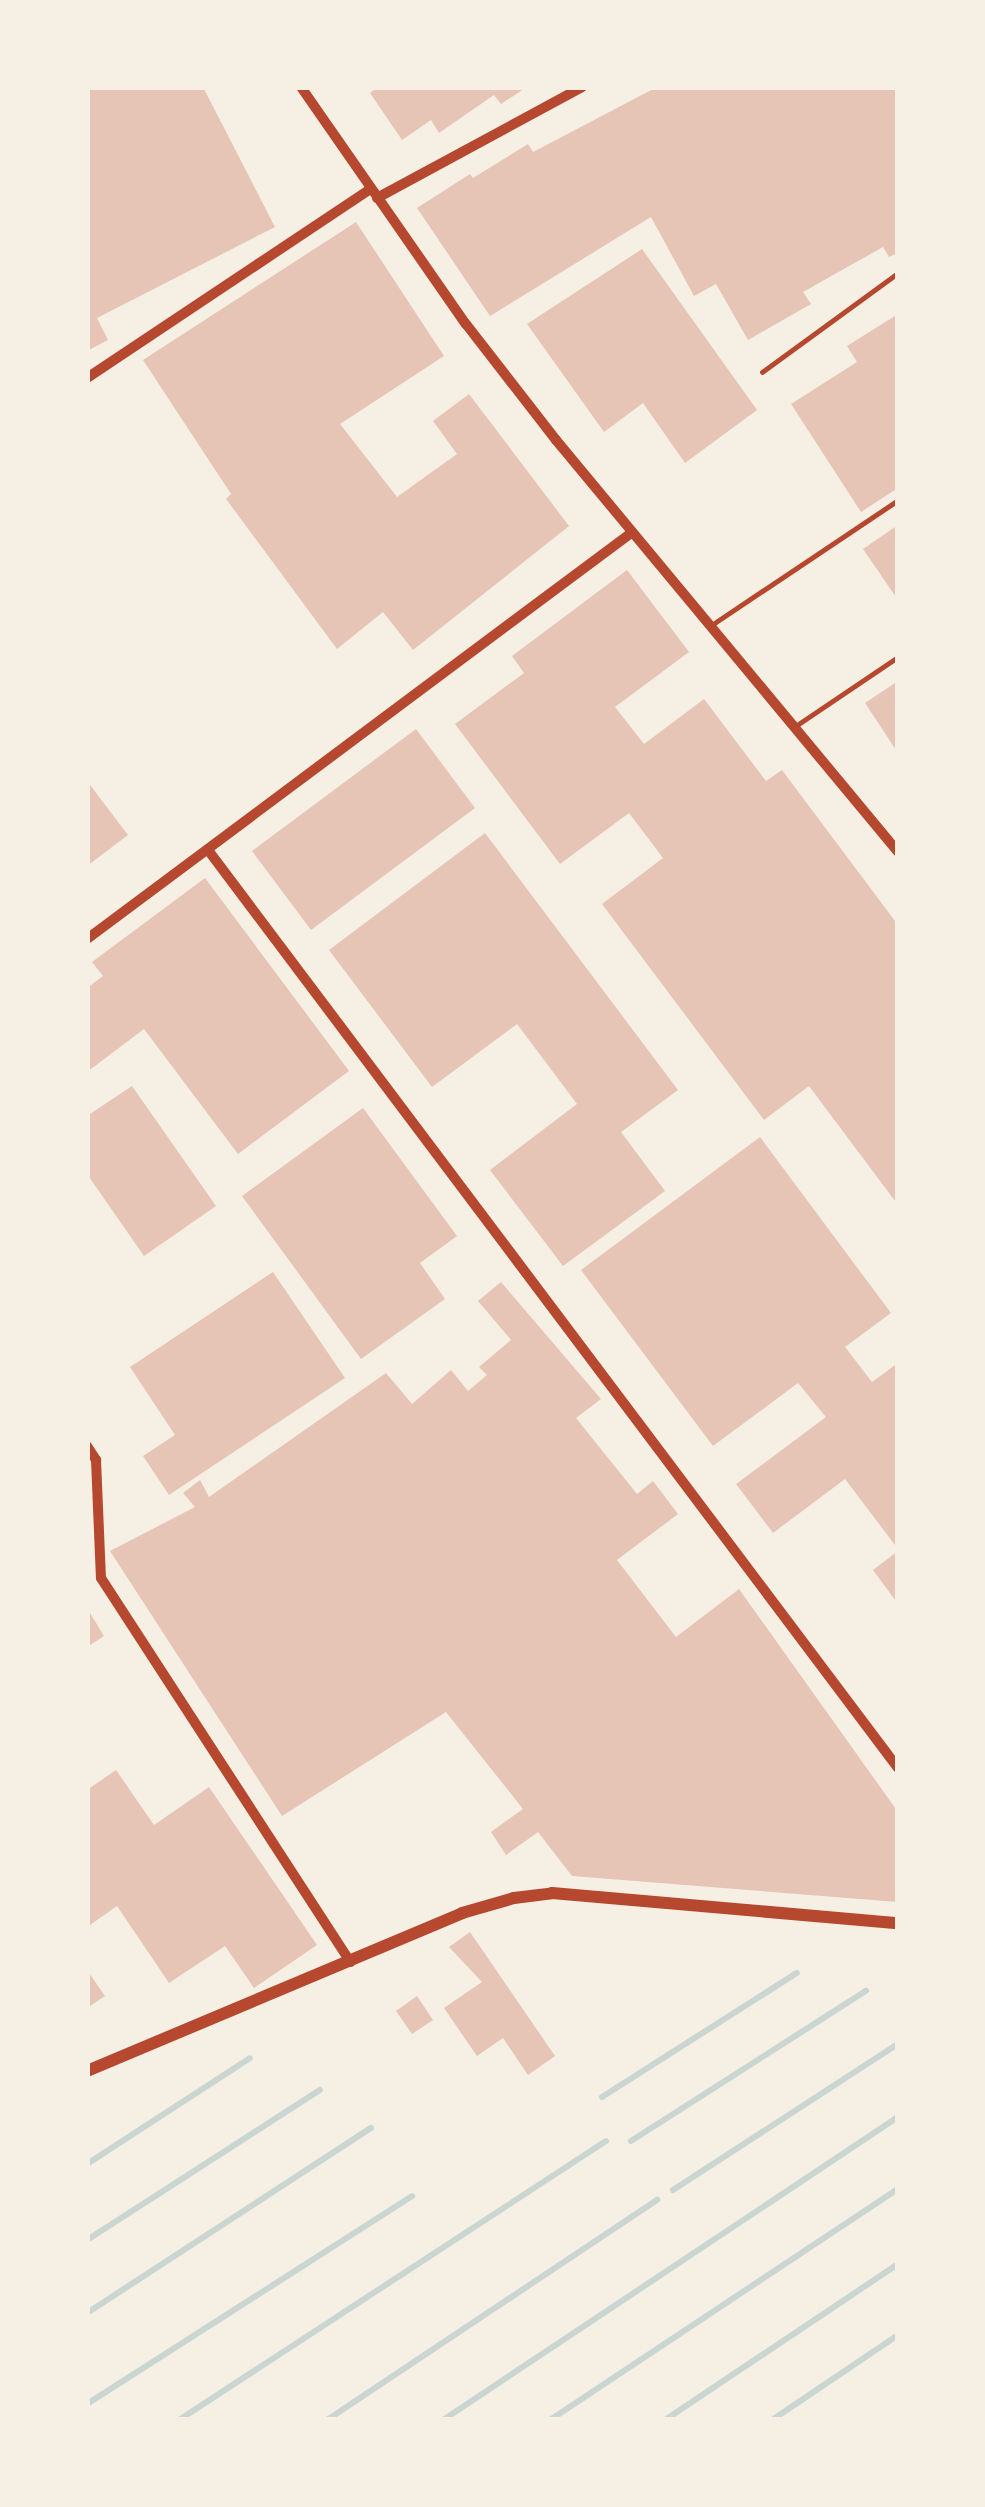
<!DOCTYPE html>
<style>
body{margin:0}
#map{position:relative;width:985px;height:2507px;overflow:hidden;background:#f6efe4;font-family:"Golos Text",sans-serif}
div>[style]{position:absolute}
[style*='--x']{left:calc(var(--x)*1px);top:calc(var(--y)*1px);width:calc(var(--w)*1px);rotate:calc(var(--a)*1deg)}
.stream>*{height:6px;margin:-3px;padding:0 3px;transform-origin:3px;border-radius:3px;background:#c9d6d2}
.building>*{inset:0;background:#e6c5b7}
.service>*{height:4.5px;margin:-2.25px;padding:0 2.25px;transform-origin:2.25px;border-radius:2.25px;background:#b5482f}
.minor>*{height:10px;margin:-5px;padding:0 5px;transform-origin:5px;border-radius:5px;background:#b5482f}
.tertiary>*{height:12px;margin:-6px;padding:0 6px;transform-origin:6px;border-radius:6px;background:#b5482f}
span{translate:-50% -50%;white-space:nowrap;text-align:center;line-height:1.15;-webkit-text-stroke:10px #f6efe4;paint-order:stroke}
.frame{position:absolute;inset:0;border:90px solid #f6efe4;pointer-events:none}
</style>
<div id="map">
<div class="stream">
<div style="--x:602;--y:2097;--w:231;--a:-32.5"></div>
<div style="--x:631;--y:2141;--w:279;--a:-32.6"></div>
<div style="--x:87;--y:2164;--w:194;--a:-33"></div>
<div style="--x:673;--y:2190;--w:268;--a:-33"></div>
<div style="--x:87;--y:2240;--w:277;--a:-32.8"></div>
<div style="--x:87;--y:2313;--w:339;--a:-33.1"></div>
<div style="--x:87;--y:2404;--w:386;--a:-32.6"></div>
<div style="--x:179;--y:2420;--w:510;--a:-33.16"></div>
<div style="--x:327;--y:2420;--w:397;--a:-33.7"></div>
<div style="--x:443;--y:2420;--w:547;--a:-33.66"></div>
<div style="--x:550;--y:2420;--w:418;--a:-33.6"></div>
<div style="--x:665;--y:2420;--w:280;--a:-33.8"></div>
<div style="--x:772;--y:2420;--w:152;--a:-34"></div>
</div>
<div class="building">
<div style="clip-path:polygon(87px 87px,203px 87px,275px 227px,97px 318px,108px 340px,87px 351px)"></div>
<div style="clip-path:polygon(378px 87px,527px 87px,501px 104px,494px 95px,439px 133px,431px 120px,402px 140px,370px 93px)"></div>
<div style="clip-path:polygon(657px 87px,898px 87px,898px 253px,889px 257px,883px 247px,803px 292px,811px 304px,748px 340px,716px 284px,694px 296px,651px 217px,490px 316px,417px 208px,470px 174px,473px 178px,528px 144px,533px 152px)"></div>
<div style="clip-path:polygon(356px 222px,444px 356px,340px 424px,397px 497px,457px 454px,433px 421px,469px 394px,569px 526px,413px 650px,383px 612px,337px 649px,226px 499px,231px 494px,143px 360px)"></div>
<div style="clip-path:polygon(642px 249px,757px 410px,685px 463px,643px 403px,604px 432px,527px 324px)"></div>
<div style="clip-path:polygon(898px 314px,898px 488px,861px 512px,791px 404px,857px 362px,847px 346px)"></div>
<div style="clip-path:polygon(898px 525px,898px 600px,863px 549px)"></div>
<div style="clip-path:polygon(627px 570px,689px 652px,615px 707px,644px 744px,704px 699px,766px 781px,782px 770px,898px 925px,898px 1205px,809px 1086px,764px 1120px,602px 904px,663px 858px,629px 813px,560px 864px,455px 724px,524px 673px,512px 656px)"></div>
<div style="clip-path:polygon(898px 681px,898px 753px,865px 703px)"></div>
<div style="clip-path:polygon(416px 729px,475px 808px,311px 930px,252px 851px)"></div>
<div style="clip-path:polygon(87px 781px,128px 835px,87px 866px)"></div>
<div style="clip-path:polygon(485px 833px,678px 1090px,621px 1132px,665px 1191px,563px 1266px,490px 1170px,577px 1104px,517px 1024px,432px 1087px,329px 950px)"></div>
<div style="clip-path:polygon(205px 878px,349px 1071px,238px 1154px,144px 1029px,87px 1072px,87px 988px,103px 976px,92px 962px)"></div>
<div style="clip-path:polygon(132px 1086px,216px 1206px,144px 1256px,87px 1174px,87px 1116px)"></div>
<div style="clip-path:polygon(363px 1108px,457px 1236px,420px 1263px,445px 1299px,361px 1359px,242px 1196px)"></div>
<div style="clip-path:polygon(760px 1137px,891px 1313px,845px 1347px,872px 1382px,898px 1363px,898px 1549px,845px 1479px,773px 1533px,736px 1484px,826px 1417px,798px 1383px,713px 1446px,581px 1270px)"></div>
<div style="clip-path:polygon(273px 1272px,345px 1378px,169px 1495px,143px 1456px,175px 1435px,130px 1367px)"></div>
<div style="clip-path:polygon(501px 1282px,601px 1399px,576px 1418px,637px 1494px,653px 1481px,678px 1514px,617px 1560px,676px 1637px,739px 1589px,898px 1812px,898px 1902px,572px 1876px,538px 1832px,506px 1855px,491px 1832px,523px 1809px,446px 1712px,282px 1816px,110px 1551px,195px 1507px,183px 1493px,200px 1480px,209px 1497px,386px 1373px,412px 1404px,451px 1370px,468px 1391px,487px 1375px,479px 1367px,511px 1340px,478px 1301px)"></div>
<div style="clip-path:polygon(898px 1551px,898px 1604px,873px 1570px)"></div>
<div style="clip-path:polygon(87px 1608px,104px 1636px,87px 1647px)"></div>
<div style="clip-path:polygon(116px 1770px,154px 1825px,209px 1787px,317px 1945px,254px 1988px,225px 1946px,169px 1983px,117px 1906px,87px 1927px,87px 1790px)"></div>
<div style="clip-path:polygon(470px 1932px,555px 2056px,528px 2075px,503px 2038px,477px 2056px,444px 2008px,482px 1982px,449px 1947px)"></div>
<div style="clip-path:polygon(87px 1970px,105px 1996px,87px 2008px)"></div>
<div style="clip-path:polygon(417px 1996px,433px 2020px,412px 2034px,396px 2011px)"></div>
</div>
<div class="service">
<div style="--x:762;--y:372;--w:168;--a:-36.1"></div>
<div style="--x:713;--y:624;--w:223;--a:-33.8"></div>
<div style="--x:797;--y:725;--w:122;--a:-34"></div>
</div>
<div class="minor">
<div style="--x:301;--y:87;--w:289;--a:55.2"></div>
<div style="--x:466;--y:324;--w:147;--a:52.2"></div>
<div style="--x:556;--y:440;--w:535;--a:50.3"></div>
<div style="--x:377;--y:198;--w:233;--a:-28.4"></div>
<div style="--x:87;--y:378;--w:340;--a:-33.7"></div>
<div style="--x:208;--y:850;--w:1148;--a:53.07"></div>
<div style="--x:87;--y:939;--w:679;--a:-36.73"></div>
<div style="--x:87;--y:1446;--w:17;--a:57"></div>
<div style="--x:96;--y:1460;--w:118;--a:87.6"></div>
<div style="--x:101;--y:1578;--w:458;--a:57"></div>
</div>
<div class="tertiary">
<div style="--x:87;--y:2071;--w:407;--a:-22.8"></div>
<div style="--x:462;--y:1913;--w:54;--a:-16.1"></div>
<div style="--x:514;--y:1898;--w:38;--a:-7"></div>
<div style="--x:552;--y:1893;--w:347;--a:5"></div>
</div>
<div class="frame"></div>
</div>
